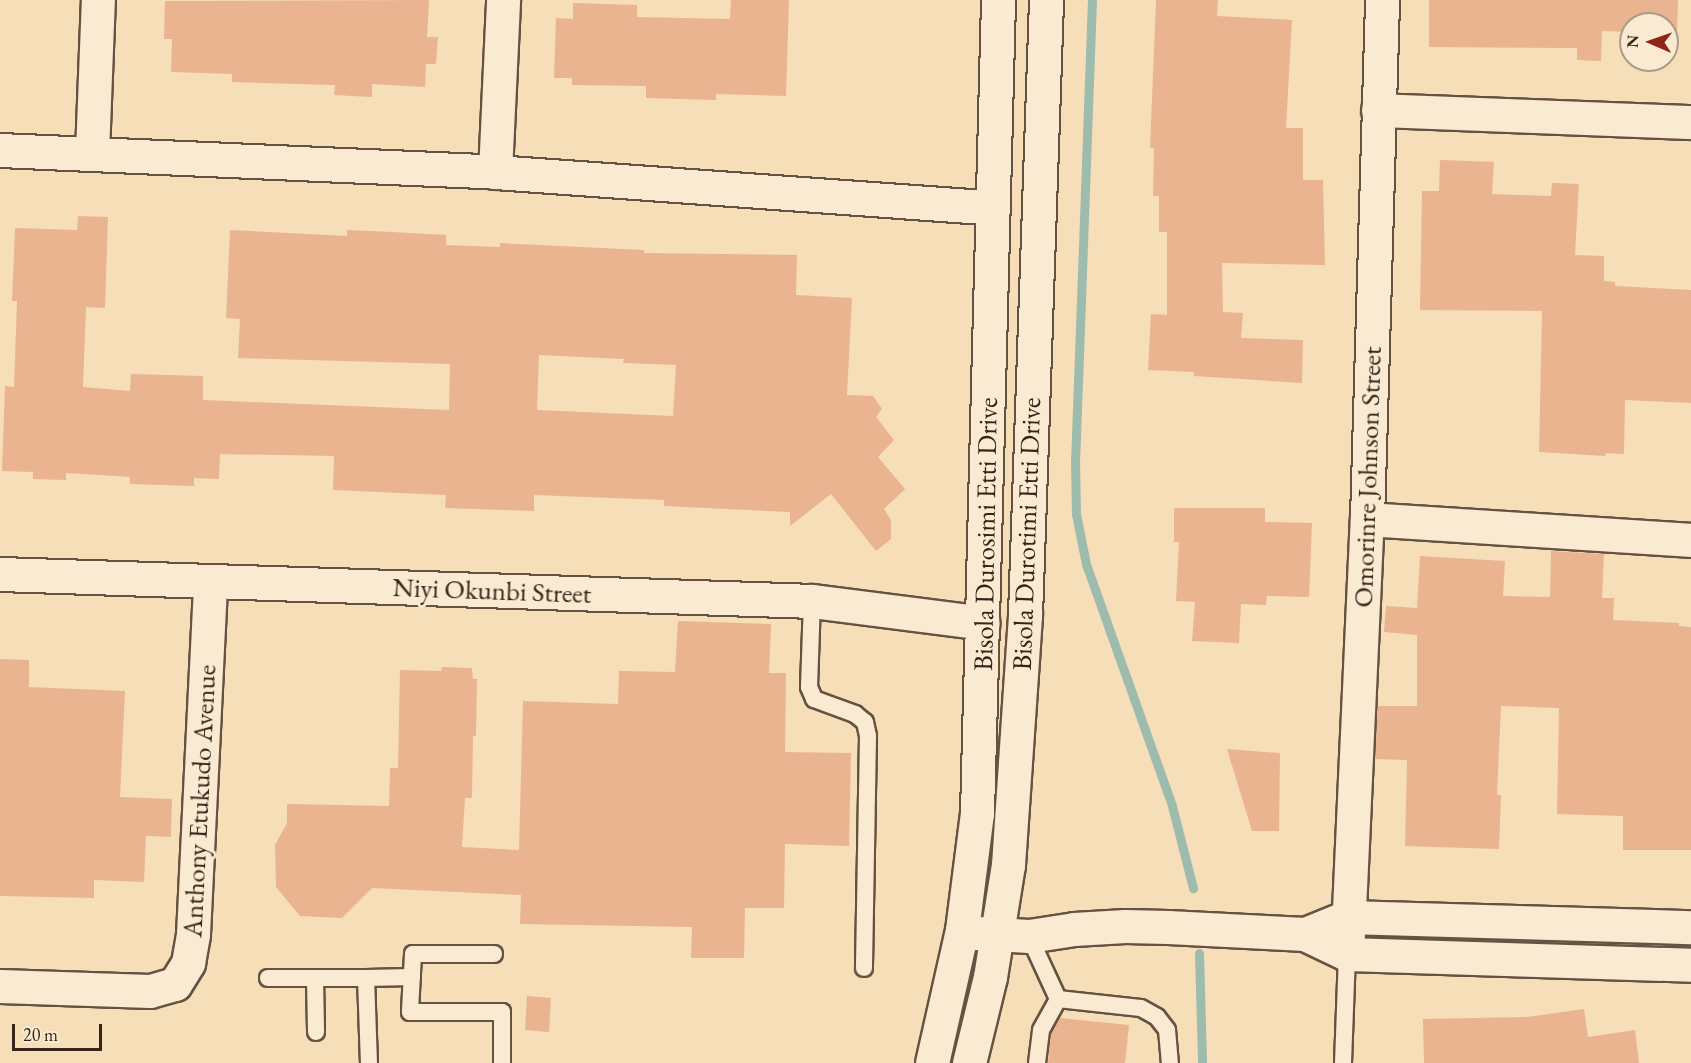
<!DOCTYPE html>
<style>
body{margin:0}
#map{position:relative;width:1691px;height:1063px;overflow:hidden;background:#f6deb8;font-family:"EB Garamond",serif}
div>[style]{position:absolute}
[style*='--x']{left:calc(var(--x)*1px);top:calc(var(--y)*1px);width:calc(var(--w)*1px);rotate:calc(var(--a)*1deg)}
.stream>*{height:9px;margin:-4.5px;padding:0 4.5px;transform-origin:4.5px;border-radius:4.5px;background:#9dbcae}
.building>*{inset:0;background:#eab490}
.roads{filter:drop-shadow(2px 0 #665242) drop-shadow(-2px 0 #665242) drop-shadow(0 2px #665242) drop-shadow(0 -2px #665242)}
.lane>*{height:16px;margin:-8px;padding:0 8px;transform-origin:8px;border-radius:8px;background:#f9ead1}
.street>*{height:33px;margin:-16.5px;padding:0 16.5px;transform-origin:16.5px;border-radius:16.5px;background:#f9ead1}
.secondary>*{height:33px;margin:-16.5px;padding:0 16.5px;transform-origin:16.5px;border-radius:16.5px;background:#f9ead1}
span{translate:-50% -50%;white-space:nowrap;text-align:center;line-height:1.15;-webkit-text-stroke:6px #f9ead1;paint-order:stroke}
.street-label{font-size:27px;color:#36241b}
.north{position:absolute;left:1619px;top:12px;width:60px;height:60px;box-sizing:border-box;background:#f9ead1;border:2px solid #ab9b88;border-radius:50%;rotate:272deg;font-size:16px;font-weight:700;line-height:24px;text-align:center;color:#36241b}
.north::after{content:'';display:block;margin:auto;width:21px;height:27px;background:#8f2418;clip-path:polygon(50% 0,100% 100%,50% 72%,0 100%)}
.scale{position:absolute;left:12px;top:1024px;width:90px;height:27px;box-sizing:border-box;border:3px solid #36241b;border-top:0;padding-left:8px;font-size:18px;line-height:21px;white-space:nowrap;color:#36241b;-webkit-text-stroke:4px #f9ead1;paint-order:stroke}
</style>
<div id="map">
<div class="stream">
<div style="--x:1092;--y:0;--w:458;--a:92.1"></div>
<div style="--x:1075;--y:458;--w:56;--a:89"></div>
<div style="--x:1076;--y:514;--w:51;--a:78.7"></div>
<div style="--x:1086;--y:564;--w:257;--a:70.4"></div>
<div style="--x:1172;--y:806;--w:85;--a:75.6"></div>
<div style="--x:1199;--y:953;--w:110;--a:88.4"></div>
</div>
<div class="building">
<div style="clip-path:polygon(429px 0,427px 37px,438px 37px,436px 64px,426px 64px,425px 87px,372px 84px,372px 97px,334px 95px,335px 85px,232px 82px,232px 74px,171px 72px,172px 39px,164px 39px,165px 1px)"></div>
<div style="clip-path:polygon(731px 0,789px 0,786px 96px,716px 94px,716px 100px,646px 98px,646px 86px,572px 85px,572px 78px,554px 78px,556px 18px,573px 19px,573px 3px,637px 5px,637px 17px,730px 19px)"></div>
<div style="clip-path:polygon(1156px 0,1218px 0,1217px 16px,1292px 20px,1286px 128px,1303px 128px,1303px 180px,1323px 180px,1325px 265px,1222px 263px,1223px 312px,1243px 313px,1241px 338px,1303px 340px,1302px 383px,1194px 376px,1194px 372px,1148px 370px,1151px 314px,1167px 315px,1167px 232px,1159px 232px,1159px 196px,1153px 196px,1154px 148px,1150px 148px)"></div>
<div style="clip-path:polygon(1429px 0,1678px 0,1677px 33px,1667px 33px,1667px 24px,1631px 24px,1631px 32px,1602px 31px,1601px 61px,1577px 60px,1577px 48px,1429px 47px)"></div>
<div style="clip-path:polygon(1440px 160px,1494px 162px,1492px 194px,1551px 196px,1552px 183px,1579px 184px,1575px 255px,1604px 256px,1604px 281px,1615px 282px,1615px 286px,1691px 290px,1691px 403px,1625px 400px,1624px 454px,1606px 453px,1605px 456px,1539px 452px,1542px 311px,1420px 310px,1422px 191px,1439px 191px)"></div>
<div style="clip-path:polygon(evenodd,78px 216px,108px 217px,105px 308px,86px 307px,83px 387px,130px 391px,131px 374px,203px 376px,203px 400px,449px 410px,450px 364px,238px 358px,240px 319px,226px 318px,230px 230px,347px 236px,347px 230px,392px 232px,446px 235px,446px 245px,500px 247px,500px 243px,644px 250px,644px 253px,797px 255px,796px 295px,852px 298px,847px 395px,873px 396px,882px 409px,876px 417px,894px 440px,878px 457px,905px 489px,884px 509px,891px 520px,891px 539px,876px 551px,831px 494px,790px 526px,790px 512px,664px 506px,664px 500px,534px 495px,534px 511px,445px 508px,446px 495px,333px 490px,334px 456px,220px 454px,219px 479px,194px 478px,194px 486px,130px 484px,130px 477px,66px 473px,66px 480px,33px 479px,33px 472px,2px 471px,5px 386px,14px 387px,17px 301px,12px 301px,15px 228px,77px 230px,78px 216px,539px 355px,624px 359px,623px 363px,676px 365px,673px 416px,537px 410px,539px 355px)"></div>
<div style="clip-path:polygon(1174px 508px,1265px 508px,1265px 522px,1312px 523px,1309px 597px,1267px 596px,1266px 605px,1241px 604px,1239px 643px,1192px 641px,1195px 602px,1176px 601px,1179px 542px,1174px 542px)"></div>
<div style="clip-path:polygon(1551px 551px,1604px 554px,1602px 598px,1614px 598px,1613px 620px,1679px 623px,1679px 626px,1691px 627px,1691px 850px,1623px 850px,1623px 816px,1557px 814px,1559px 708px,1501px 706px,1497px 795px,1501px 795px,1499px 849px,1405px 846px,1407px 760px,1375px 759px,1376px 735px,1378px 706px,1417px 706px,1417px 635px,1384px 632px,1386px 606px,1417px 608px,1420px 556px,1505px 561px,1503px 596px,1550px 597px)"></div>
<div style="clip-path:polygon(678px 621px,771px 624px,769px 673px,786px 673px,785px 752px,851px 753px,849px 846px,785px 844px,784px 908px,745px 908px,744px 958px,691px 958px,692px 927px,520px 924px,521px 895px,372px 888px,342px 918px,300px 916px,276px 887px,275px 845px,287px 823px,287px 804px,389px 806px,390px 768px,398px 768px,400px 670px,441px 671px,442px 667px,472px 668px,473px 679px,477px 679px,476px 736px,473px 736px,472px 798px,465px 798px,462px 847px,519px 850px,523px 701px,618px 704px,619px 671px,675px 672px)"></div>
<div style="clip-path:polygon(0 659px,29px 660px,29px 687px,125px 691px,120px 797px,172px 799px,171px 837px,146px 836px,144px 882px,94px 880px,94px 898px,0 896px)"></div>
<div style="clip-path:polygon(1227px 749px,1280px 753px,1279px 831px,1252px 831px)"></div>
<div style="clip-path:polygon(527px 996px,551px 998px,549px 1032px,525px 1030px)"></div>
<div style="clip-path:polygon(1584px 1009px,1588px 1037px,1635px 1030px,1639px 1063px,1424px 1063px,1423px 1019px,1527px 1017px)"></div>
<div style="clip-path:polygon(1060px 1018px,1129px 1025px,1125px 1063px,1048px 1063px,1051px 1033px)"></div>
</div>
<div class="roads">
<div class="lane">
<div style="--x:812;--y:601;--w:86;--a:92"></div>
<div style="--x:809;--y:687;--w:13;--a:67"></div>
<div style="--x:814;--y:699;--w:44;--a:20.1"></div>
<div style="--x:855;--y:714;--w:13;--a:39"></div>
<div style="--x:865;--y:722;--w:14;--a:78"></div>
<div style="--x:868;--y:736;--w:232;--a:91"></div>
<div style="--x:1029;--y:936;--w:69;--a:65.3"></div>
<div style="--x:494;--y:954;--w:81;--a:180"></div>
<div style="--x:413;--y:954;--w:58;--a:93"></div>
<div style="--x:410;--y:1012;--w:92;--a:0"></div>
<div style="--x:502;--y:1012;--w:51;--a:90"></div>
<div style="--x:268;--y:978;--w:98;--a:0"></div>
<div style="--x:366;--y:978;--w:85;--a:88"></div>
<div style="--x:315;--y:978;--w:54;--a:88.9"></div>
<div style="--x:366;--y:978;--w:46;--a:-1.2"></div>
<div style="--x:1058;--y:999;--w:83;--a:6.2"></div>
<div style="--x:1141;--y:1008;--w:18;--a:29"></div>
<div style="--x:1157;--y:1017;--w:16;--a:52"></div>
<div style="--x:1167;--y:1030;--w:33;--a:85"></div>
<div style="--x:1037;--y:1063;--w:33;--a:-83"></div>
<div style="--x:1041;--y:1030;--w:35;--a:-61"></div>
<div style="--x:1343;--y:1063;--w:109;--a:-87.9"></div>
</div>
<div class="street">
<div style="--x:1378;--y:110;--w:313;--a:2.2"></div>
<div style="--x:0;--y:150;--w:495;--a:2.5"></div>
<div style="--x:495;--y:172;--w:498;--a:4.1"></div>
<div style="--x:92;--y:153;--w:153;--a:-87.8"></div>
<div style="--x:495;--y:172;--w:172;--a:-87.3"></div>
<div style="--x:1367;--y:519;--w:325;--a:3.7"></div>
<div style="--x:0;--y:574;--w:812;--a:1.9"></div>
<div style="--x:812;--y:601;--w:172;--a:7.3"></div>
<div style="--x:1347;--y:954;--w:435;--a:-87.4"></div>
<div style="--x:1367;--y:519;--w:519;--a:-88.34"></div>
<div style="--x:0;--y:986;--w:150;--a:1.9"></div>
<div style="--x:150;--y:991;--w:26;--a:-16"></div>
<div style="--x:175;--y:984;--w:25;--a:-58"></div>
<div style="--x:188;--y:963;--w:29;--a:-80"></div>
<div style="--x:193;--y:934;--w:353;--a:-87.2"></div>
</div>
<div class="secondary">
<div style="--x:976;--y:933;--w:53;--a:3.2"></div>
<div style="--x:1029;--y:936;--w:46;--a:-8.8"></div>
<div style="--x:1074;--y:929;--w:51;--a:-3.4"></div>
<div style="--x:1125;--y:926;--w:43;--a:1.3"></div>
<div style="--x:1168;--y:927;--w:137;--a:2.9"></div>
<div style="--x:1305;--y:934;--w:47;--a:25.5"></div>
<div style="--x:1347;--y:954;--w:344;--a:1.8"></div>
<div style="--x:1305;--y:934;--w:45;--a:-22"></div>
<div style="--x:1347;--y:917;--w:344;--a:1.7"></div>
<div style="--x:932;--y:1063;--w:136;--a:-77.3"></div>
<div style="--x:962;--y:930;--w:118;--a:-82.7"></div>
<div style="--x:977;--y:813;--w:813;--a:-88.52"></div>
<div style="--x:969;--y:1063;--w:89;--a:-76.3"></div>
<div style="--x:990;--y:977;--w:113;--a:-80.9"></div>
<div style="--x:1008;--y:865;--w:251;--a:-86.1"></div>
<div style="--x:1025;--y:615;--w:615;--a:-88.04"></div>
</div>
</div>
<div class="street-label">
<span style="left:1367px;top:477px;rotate:-88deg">Omorinre Johnson Street</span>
<span style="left:985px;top:534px;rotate:-89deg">Bisola Durosimi Etti Drive</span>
<span style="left:1026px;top:534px;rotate:-88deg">Bisola Durotimi Etti Drive</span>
<span style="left:492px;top:590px;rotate:2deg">Niyi Okunbi Street</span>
<span style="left:199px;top:801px;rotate:-87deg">Anthony Etukudo Avenue</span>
</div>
<div class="north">N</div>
<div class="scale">20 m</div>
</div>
